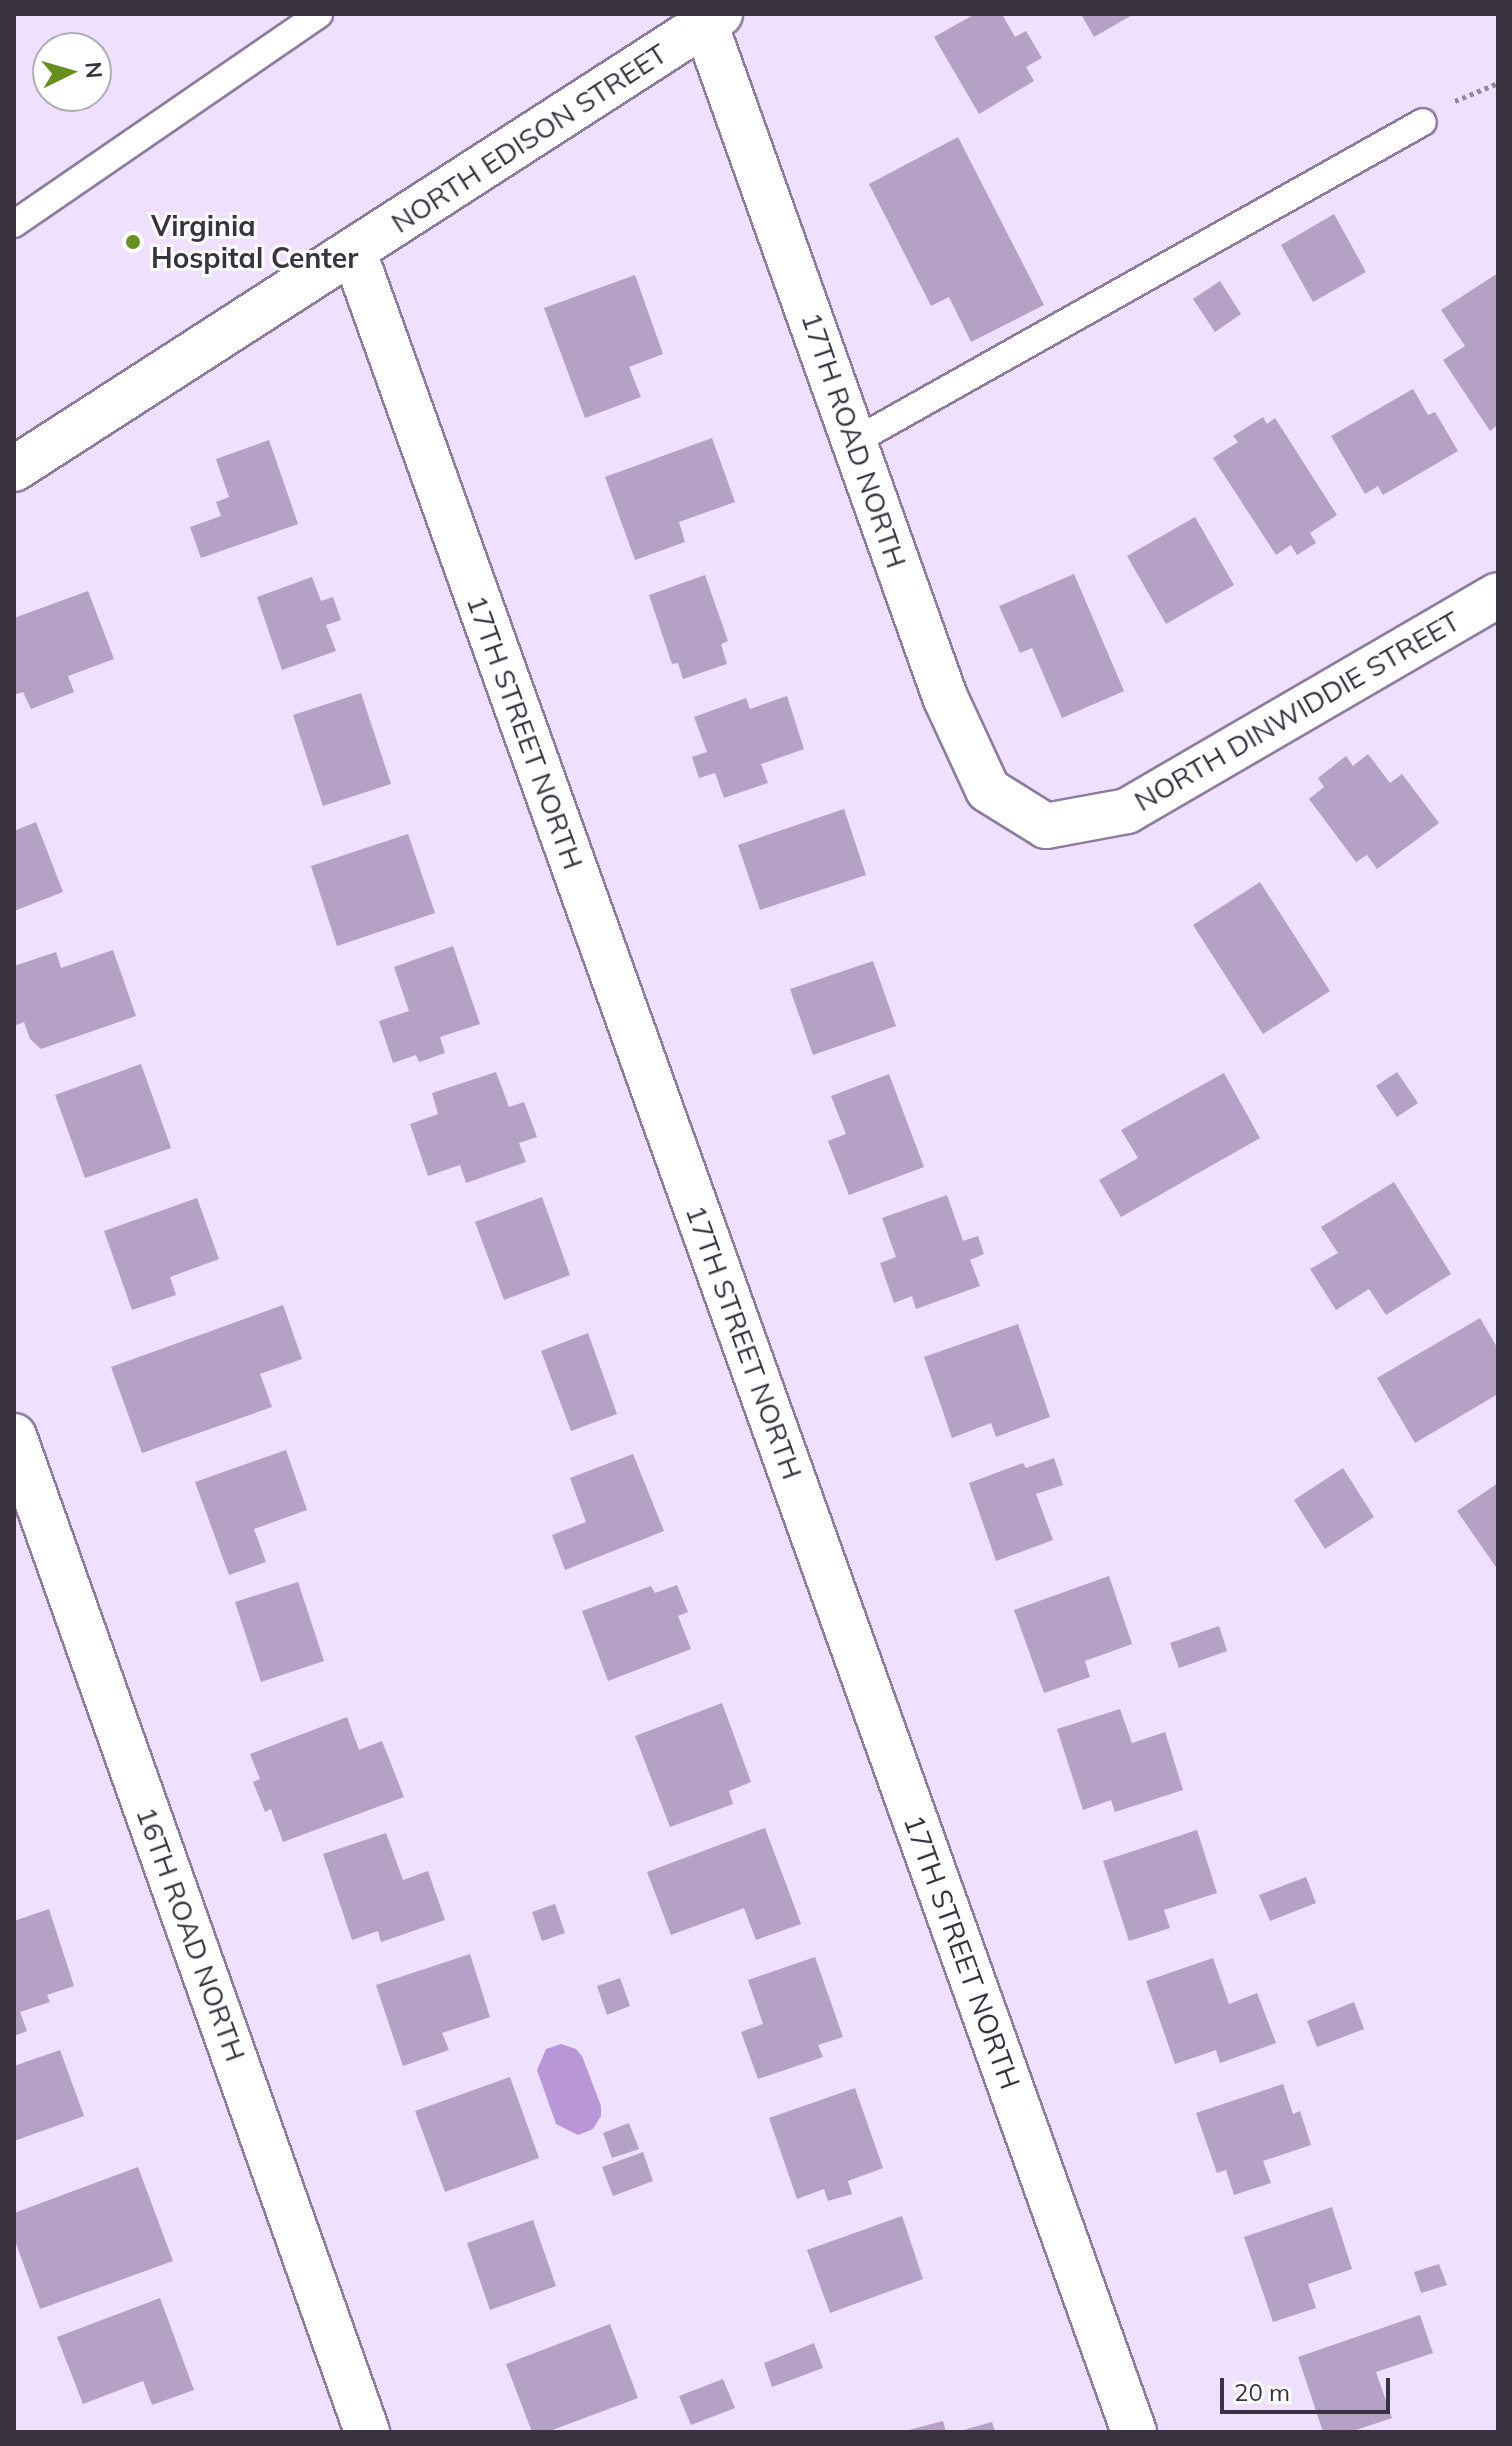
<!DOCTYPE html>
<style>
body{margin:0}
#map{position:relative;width:1512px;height:2446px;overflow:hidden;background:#f0e0ff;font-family:Mulish,sans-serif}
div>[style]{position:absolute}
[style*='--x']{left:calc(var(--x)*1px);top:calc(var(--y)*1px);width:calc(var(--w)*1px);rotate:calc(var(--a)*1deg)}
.water>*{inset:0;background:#b896d7}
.building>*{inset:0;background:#b4a1c5}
.path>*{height:5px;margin-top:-2.5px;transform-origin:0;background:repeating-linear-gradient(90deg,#93889e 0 4px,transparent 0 8px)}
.roads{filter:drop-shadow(2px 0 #8d7c9e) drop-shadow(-2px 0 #8d7c9e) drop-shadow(0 2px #8d7c9e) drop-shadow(0 -2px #8d7c9e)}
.service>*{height:26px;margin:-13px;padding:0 13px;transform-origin:13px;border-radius:13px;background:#fff}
.minor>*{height:44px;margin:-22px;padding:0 22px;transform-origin:22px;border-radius:22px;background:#fff}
.dots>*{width:22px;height:22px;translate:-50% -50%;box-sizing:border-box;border:4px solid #fff;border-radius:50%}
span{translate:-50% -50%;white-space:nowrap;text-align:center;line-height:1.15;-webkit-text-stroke:6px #fff;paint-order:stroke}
.street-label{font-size:28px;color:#393240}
.poi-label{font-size:28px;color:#393240;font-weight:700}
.left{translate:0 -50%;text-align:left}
.frame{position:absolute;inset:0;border:16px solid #393240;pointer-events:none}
.north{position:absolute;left:32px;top:32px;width:80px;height:80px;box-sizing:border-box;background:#fff;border:2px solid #b0adb3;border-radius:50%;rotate:85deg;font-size:22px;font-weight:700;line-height:32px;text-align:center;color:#393240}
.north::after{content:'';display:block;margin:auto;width:28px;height:36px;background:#668f1e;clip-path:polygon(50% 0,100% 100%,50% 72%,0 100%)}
.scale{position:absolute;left:1220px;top:2378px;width:170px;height:36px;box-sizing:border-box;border:4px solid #393240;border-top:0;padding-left:10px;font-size:24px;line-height:28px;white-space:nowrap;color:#393240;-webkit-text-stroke:6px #fff;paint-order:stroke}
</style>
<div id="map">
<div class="water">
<div style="clip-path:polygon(561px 2044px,576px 2049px,582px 2056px,601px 2106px,601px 2116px,593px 2129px,578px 2135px,556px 2124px,537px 2070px,546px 2049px)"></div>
</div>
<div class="building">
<div style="clip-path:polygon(975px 14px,1002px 14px,1015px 37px,1026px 31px,1042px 58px,1026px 67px,1034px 81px,979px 114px,934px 37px)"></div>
<div style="clip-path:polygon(1081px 14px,1134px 14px,1094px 37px)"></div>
<div style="clip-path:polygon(958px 137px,1044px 305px,971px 342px,949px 297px,931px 306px,869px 184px)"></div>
<div style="clip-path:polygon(1334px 214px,1366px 272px,1313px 302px,1281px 245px)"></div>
<div style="clip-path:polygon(1498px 273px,1498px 425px,1490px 431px,1443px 360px,1465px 346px,1441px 310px)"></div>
<div style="clip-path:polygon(635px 275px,663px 354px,629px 367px,641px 397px,585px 418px,544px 308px)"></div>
<div style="clip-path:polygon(1220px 281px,1241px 314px,1215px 332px,1193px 299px)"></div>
<div style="clip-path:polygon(1413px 389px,1428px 415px,1435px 412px,1458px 451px,1383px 495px,1378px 486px,1365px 494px,1331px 436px)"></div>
<div style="clip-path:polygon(1263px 417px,1267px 424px,1275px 418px,1337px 515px,1310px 533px,1316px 543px,1297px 555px,1291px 545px,1276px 555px,1213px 458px,1238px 442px,1233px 436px)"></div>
<div style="clip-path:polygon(712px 438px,735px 502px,679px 522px,685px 542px,635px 560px,605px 477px)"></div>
<div style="clip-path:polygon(269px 440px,298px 524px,201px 558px,190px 527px,221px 516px,216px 502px,229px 497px,216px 459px)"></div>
<div style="clip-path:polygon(1195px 517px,1234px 585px,1166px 624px,1127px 556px)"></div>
<div style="clip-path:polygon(1074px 574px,1124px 691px,1062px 718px,1032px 648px,1020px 653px,999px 606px)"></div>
<div style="clip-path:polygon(705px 575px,728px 641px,721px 644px,727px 664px,683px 679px,678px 663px,672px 664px,649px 595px)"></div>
<div style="clip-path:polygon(312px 577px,321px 601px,333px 597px,341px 620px,326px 625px,336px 651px,282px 670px,257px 597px)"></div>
<div style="clip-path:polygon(88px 591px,114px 659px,68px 676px,74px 692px,31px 709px,23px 692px,14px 695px,14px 618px)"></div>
<div style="clip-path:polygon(361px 693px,391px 784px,323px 806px,293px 715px)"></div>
<div style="clip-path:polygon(787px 696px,804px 749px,761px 764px,768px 783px,724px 798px,715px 773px,699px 778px,692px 757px,707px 752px,694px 717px,746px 698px,750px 709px)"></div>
<div style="clip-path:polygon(1368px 754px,1390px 783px,1402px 774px,1439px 823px,1377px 869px,1367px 855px,1356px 862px,1309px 799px,1324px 787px,1318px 778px,1346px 756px,1353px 766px)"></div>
<div style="clip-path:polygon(844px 809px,866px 875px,760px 910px,738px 845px)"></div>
<div style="clip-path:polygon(36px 822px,63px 892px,14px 911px,14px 831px)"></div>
<div style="clip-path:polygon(408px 834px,435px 913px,337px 946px,311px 866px)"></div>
<div style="clip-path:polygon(1260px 882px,1330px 991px,1263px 1034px,1193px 925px)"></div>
<div style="clip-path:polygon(453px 946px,480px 1024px,440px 1037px,445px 1053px,419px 1062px,416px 1055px,393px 1063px,379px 1021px,409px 1011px,394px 967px)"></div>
<div style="clip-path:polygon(113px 950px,136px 1016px,41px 1049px,30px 1039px,24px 1022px,14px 1026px,14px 966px,56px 952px,61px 968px)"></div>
<div style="clip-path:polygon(873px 961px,896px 1026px,813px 1055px,790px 989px)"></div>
<div style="clip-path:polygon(141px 1064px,171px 1148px,85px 1178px,55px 1095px)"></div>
<div style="clip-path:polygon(496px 1072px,509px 1107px,524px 1102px,537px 1137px,519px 1143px,526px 1162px,466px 1183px,460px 1165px,428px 1176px,410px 1124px,438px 1114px,432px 1093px)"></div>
<div style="clip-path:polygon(1397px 1072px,1418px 1103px,1397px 1117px,1376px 1086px)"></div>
<div style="clip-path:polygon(1224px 1073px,1260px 1138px,1121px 1217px,1099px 1180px,1138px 1158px,1121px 1130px)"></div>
<div style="clip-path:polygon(889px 1074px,924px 1167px,849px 1195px,828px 1141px,846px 1134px,831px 1096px)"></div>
<div style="clip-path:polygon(1394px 1182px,1451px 1274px,1386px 1315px,1369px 1289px,1336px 1310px,1310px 1269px,1338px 1253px,1321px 1227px)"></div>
<div style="clip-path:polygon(947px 1195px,963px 1241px,978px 1236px,984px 1254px,970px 1260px,980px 1286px,916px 1309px,912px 1296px,894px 1303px,880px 1263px,896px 1257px,882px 1218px)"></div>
<div style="clip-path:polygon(542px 1197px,570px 1275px,504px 1300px,475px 1222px)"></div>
<div style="clip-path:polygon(197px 1198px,219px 1259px,170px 1277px,176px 1295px,132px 1310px,104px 1231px)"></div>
<div style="clip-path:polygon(283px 1305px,302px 1359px,260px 1374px,272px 1407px,142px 1453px,111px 1367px)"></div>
<div style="clip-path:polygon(1480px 1318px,1498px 1349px,1498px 1394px,1415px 1443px,1377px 1378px)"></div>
<div style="clip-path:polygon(1018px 1324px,1050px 1417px,996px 1437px,991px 1423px,952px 1438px,924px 1357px)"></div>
<div style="clip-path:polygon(588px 1333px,617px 1414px,571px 1431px,541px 1351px)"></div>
<div style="clip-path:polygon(286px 1450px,307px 1510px,254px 1529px,266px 1562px,229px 1575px,195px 1482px)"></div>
<div style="clip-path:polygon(633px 1454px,664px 1531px,565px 1570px,552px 1535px,586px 1522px,570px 1478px)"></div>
<div style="clip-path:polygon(1054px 1458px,1063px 1485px,1036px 1494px,1053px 1540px,996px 1561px,969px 1483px,1023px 1463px,1026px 1468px)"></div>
<div style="clip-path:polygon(1343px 1468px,1374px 1517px,1325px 1549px,1294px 1500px)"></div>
<div style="clip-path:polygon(1498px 1483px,1498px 1570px,1457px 1511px)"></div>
<div style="clip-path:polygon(1109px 1576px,1132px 1644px,1085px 1661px,1090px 1677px,1044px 1693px,1014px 1610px)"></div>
<div style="clip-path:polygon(298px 1582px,324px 1661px,261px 1682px,235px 1602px)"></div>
<div style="clip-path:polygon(677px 1585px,688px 1612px,678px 1616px,691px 1649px,608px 1681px,582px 1611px,651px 1586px,655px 1593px)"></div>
<div style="clip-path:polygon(1219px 1626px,1227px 1651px,1179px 1668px,1170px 1643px)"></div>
<div style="clip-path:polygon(722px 1703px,751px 1782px,729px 1791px,733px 1804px,670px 1827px,635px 1736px)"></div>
<div style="clip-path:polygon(1120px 1709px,1132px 1743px,1165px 1732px,1183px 1790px,1115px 1812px,1111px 1800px,1083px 1810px,1057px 1729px)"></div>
<div style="clip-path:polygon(347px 1717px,359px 1750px,382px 1741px,404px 1797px,283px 1842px,271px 1809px,265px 1812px,253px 1782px,260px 1779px,250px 1754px)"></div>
<div style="clip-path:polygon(765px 1828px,801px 1924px,756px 1940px,744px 1908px,671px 1935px,647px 1872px)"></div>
<div style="clip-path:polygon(1197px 1830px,1217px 1893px,1164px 1910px,1170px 1928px,1129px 1941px,1103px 1861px)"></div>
<div style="clip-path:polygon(386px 1833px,403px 1880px,428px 1871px,445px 1920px,381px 1942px,378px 1931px,352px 1940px,323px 1854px)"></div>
<div style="clip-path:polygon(1306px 1877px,1316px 1903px,1270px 1921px,1259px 1895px)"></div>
<div style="clip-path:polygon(555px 1904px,565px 1933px,542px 1941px,532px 1912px)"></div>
<div style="clip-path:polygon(49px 1909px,74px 1986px,47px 1995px,50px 2002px,20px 2012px,27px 2031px,14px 2036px,14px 1921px)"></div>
<div style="clip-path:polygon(470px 1954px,490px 2017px,442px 2033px,449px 2050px,403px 2066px,376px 1985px)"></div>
<div style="clip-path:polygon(815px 1957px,843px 2037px,818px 2045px,823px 2057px,758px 2079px,741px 2032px,763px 2024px,748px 1980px)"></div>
<div style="clip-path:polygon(1213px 1958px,1229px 2004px,1257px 1993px,1276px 2043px,1220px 2063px,1216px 2050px,1175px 2064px,1146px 1981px)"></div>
<div style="clip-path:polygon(620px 1978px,630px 2006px,607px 2015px,597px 1986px)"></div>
<div style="clip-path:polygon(1354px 2002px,1364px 2029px,1317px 2047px,1307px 2021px)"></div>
<div style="clip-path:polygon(60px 2050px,84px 2116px,14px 2141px,14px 2066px)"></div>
<div style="clip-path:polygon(510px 2077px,539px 2158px,445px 2192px,415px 2111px)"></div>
<div style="clip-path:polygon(1283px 2084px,1293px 2114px,1300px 2111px,1311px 2145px,1263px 2161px,1271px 2183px,1234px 2195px,1226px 2170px,1217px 2173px,1196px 2113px)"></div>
<div style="clip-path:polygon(855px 2088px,883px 2168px,848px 2181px,852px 2194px,828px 2201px,824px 2189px,797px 2199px,769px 2118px)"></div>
<div style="clip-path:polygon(629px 2123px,639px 2149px,612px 2158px,603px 2133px)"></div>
<div style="clip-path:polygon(643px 2152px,653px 2181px,613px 2196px,602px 2167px)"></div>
<div style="clip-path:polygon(138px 2167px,173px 2261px,40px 2309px,14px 2238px,14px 2213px)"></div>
<div style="clip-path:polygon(1332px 2207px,1352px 2269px,1308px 2284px,1316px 2308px,1273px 2322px,1244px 2237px)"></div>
<div style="clip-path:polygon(902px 2216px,923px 2279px,830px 2313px,807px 2250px)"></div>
<div style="clip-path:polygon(533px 2220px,556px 2286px,490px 2310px,467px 2243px)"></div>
<div style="clip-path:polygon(1439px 2264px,1447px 2285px,1421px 2293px,1414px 2272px)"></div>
<div style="clip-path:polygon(160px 2298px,194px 2390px,152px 2405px,143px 2381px,83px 2404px,57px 2337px)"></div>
<div style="clip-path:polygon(1420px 2315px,1433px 2353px,1376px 2372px,1392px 2418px,1350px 2432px,1323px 2432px,1298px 2357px)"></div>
<div style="clip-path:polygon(610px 2324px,638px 2398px,547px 2432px,532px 2432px,506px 2364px)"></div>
<div style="clip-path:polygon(814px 2343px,823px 2368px,772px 2387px,764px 2363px)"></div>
<div style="clip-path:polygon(723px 2379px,735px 2408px,691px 2425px,679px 2396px)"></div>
<div style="clip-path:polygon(943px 2421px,946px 2432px,905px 2432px,905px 2431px)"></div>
<div style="clip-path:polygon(992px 2422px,995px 2432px,961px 2432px,960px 2431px)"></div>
</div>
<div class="path">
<div style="--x:1455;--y:101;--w:47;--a:-22.7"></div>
</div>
<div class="roads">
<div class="service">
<div style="--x:14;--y:224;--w:370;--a:-34.5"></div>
<div style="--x:855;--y:441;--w:651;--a:-29.32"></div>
</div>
<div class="minor">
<div style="--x:705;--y:23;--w:715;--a:70.4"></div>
<div style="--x:945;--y:697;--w:102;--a:65.2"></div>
<div style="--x:988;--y:790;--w:68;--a:31.8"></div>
<div style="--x:1046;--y:826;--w:82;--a:-10.5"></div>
<div style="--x:1127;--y:811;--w:429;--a:-30.2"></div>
<div style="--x:354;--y:252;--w:2315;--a:70.31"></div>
<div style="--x:14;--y:469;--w:840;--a:-32.8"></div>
<div style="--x:14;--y:1436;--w:1057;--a:70.48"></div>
</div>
</div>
<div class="dots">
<div style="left:133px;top:242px;background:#668f1e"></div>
</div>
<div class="street-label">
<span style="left:529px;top:138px;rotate:-33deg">NORTH EDISON STREET</span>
<span style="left:854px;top:440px;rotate:71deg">17TH ROAD NORTH</span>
<span style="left:1297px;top:711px;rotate:-30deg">NORTH DINWIDDIE STREET</span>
<span style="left:525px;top:732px;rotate:70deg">17TH STREET NORTH</span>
<span style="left:744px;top:1342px;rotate:70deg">17TH STREET NORTH</span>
<span style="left:191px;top:1934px;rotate:70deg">16TH ROAD NORTH</span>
<span style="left:962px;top:1952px;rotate:70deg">17TH STREET NORTH</span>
</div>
<div class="poi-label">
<span class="left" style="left:151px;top:242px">Virginia<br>Hospital Center</span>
</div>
<div class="frame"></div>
<div class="north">N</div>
<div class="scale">20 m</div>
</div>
